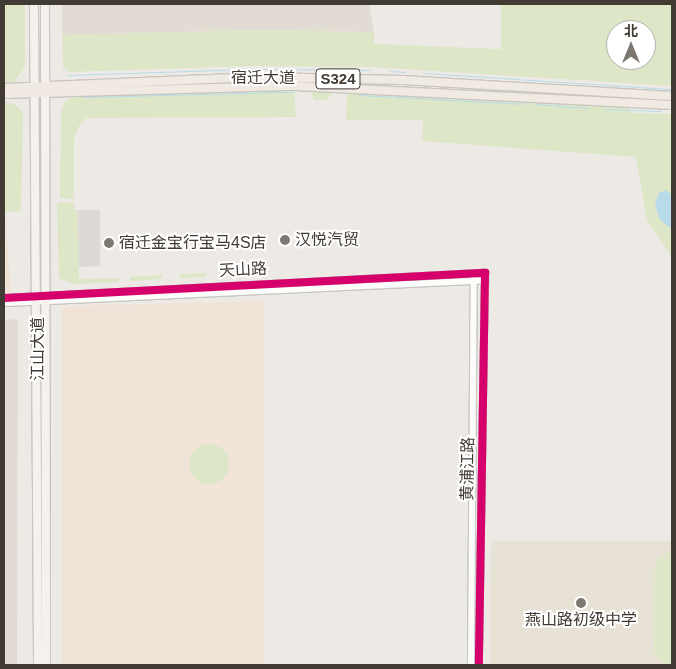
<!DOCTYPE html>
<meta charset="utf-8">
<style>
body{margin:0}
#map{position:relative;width:676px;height:669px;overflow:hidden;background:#edeae6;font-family:Arial,"Noto Sans SC",sans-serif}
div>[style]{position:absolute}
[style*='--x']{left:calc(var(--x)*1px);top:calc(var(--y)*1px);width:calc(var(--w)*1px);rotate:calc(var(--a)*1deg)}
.residential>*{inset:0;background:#e1dbd3}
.commercial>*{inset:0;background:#f0e4d9}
.education>*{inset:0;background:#e8e1d5}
.green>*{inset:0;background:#dde6c7}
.round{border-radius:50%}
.parking>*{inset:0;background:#dcd9d6}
.water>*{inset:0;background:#b8dbea}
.stream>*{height:1px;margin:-0.5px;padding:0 0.5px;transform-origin:0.5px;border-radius:0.5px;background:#b8dbea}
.roads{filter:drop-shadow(1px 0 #c9c6c2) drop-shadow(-1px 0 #c9c6c2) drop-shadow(0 1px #c9c6c2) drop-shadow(0 -1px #c9c6c2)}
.tertiary>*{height:6px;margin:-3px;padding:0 3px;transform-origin:3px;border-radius:3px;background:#fcfcfb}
.secondary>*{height:8px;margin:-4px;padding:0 4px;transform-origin:4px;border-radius:4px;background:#f5f2ed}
.primary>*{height:8px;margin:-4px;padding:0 4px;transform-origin:4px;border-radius:4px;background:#f0eae2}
.cycleway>*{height:8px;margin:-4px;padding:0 4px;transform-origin:4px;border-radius:4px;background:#d6006c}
.dots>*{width:14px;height:14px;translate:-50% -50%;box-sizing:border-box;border:2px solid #fff;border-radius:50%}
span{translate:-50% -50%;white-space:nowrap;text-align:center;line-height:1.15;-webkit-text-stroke:4px #fff;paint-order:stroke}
.shield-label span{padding:1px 4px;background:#fff;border:1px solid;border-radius:4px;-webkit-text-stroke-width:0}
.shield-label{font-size:15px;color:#423b34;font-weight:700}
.street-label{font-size:16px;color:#423b34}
.poi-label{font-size:16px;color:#423b34}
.left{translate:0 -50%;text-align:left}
.frame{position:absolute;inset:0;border:5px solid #423b34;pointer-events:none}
.north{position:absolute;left:606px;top:20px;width:50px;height:50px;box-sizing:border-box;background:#fff;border:1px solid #b3b1ae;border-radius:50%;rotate:0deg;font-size:14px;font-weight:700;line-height:20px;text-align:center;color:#423b34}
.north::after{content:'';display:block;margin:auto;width:18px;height:22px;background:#7e7872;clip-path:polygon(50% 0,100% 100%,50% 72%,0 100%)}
</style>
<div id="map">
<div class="residential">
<div style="clip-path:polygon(62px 4px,369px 4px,374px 32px,259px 30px,62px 35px)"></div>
<div style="clip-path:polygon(18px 319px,17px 665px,4px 665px,4px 320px)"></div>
</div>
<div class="commercial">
<div style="clip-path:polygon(4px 189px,11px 292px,4px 293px)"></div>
<div style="clip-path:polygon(264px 301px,264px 665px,62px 665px,62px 306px)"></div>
</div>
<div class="education">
<div style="clip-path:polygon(491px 541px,672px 541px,672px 665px,490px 665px)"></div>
</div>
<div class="green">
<div style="clip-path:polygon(4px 4px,25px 4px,25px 67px,14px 82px,4px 82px)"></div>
<div style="clip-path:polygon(evenodd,501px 4px,672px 4px,672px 86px,372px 67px,250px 66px,69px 72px,63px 67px,62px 35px,259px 30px,374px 32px,374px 44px,501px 49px,501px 4px,616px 30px,646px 30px,646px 60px,616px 60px,616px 30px)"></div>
<div style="clip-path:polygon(294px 90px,296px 117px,87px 118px,80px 124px,74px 138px,74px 199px,60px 198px,61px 113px,64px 103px,72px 97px)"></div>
<div style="clip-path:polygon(310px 90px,334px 91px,327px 100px,314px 100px)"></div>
<div style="clip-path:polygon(350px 91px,630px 106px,630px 113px,672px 114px,672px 257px,647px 220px,636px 157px,422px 141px,423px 120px,346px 120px,347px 93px)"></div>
<div style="clip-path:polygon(4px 101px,17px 106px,23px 113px,21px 211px,5px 212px)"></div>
<div style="clip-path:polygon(74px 202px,74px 210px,78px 210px,79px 279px,119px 278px,119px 282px,73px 284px,59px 278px,57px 203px)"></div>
<div style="clip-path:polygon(206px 273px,206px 277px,180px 278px,180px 274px)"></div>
<div style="clip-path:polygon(162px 275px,161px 279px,130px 281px,130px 277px)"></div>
<div class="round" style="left:189px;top:444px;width:40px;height:40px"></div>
<div style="clip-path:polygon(672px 549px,672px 665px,664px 665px,654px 651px,655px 563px)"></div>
</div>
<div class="parking">
<div style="clip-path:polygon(78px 210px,100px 210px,100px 266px,79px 267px)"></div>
</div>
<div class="water">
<div style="clip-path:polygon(666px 190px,672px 195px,672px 229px,660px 220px,655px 205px,659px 193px)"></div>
</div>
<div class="stream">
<div style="--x:258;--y:69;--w:112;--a:0.5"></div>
<div style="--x:390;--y:71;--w:15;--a:4"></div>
<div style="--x:423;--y:73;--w:250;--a:3.7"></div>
<div style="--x:68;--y:75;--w:180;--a:-1.9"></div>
<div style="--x:359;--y:95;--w:164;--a:3.1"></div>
<div style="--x:83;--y:97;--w:211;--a:-1.4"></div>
<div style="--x:534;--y:104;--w:55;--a:4.2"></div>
<div style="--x:604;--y:109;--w:57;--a:2"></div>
</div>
<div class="roads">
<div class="tertiary">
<div style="--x:4;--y:298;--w:482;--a:-3"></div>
<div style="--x:485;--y:273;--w:392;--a:90.9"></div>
<div style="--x:4;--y:303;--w:482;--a:-2.7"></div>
<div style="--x:471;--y:665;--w:388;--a:-89.6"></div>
</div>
<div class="secondary">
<div style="--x:34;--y:4;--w:661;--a:89.65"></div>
<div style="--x:45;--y:4;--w:661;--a:89.91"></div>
</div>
<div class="primary">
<div style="--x:4;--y:88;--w:257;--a:-2.5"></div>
<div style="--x:261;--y:77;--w:142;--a:1.2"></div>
<div style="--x:403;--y:80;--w:269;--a:3.4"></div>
<div style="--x:4;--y:94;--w:292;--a:-1.6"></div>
<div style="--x:296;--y:86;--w:376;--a:2.9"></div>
</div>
</div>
<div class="cycleway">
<div style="--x:4;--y:298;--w:482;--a:-3"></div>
<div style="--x:485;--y:273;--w:392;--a:90.9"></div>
</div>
<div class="dots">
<div style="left:285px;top:240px;background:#7e7872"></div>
<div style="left:109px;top:243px;background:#7e7872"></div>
<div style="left:581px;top:603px;background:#7e7872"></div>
</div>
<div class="shield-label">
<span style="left:338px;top:79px">S324</span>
</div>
<div class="street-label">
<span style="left:263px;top:78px">宿迁大道</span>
<span style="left:243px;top:270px;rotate:-3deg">天山路</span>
<span style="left:38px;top:349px;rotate:-90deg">江山大道</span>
<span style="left:468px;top:469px;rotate:-89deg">黄浦江路</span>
</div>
<div class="poi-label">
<span class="left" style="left:295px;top:240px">汉悦汽贸</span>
<span class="left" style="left:119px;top:243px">宿迁金宝行宝马4S店</span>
<span style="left:581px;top:620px">燕山路初级中学</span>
</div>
<div class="frame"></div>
<div class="north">北</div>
</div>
